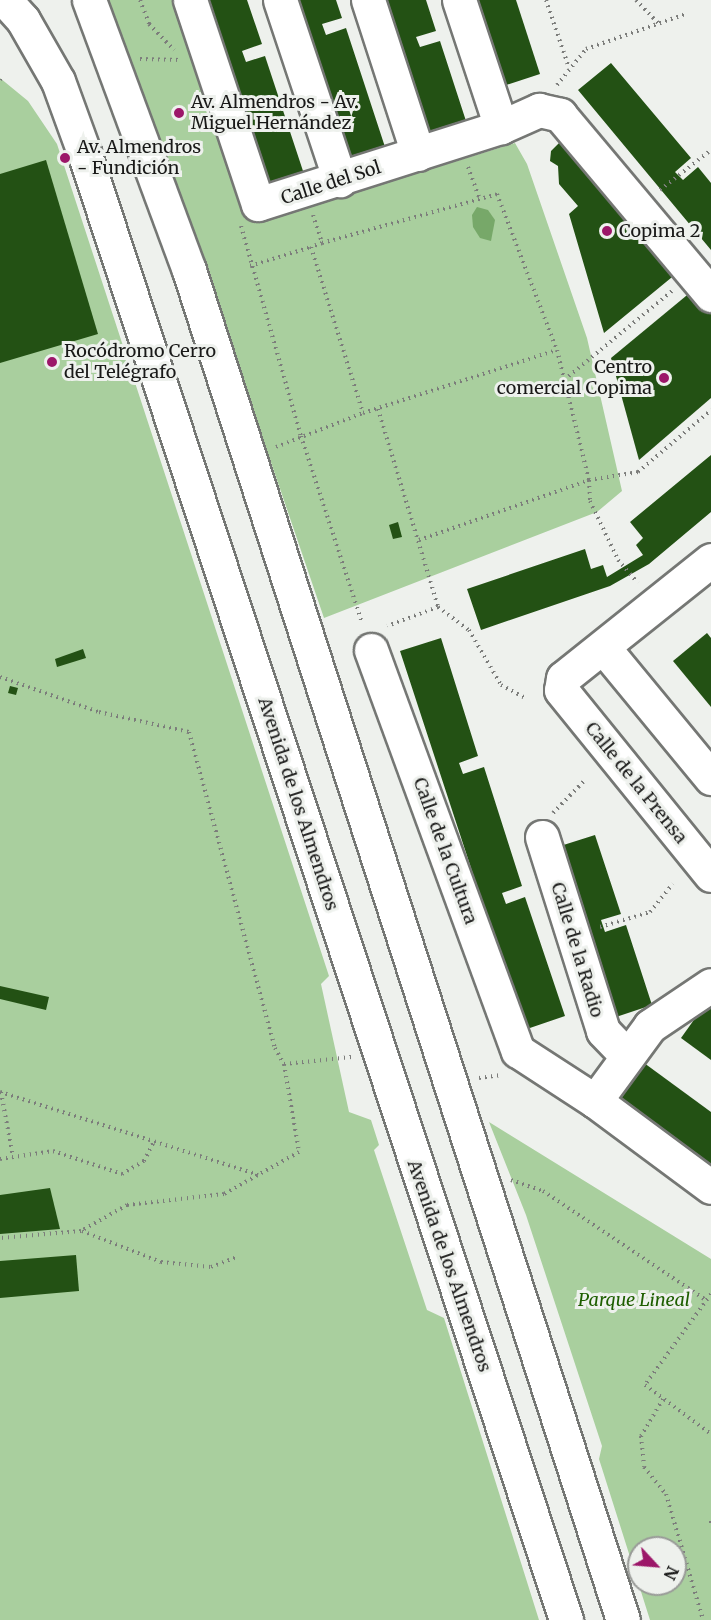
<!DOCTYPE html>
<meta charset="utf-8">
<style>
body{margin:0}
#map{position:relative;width:711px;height:1620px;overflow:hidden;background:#eef1ed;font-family:Merriweather,serif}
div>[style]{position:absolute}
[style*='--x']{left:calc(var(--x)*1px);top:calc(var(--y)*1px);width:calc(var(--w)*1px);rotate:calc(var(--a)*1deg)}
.green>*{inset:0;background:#a9cf9e}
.water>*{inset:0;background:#77a869}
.building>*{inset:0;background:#235114}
.path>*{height:4px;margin-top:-2px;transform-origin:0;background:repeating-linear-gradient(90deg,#7c7d7b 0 1.5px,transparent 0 6px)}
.roads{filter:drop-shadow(2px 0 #757774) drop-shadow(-2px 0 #757774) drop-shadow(0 2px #757774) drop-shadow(0 -2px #757774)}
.minor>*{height:33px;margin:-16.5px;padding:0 16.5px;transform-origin:16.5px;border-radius:16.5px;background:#fff}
.major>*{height:33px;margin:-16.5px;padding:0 16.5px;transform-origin:16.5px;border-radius:16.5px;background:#fff}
.dots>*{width:16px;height:16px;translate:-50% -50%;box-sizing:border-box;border:3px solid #eef1ed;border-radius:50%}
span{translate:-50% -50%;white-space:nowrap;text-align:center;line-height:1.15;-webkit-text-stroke:6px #eef1ed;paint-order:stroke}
.poi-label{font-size:18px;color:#191918}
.left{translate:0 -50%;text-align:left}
.right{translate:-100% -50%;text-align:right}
.street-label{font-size:18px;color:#191918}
.park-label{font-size:18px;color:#1e5e00;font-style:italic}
.north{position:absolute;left:627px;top:1536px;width:60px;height:60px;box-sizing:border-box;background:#eef1ed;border:2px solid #999b98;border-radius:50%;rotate:116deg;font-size:16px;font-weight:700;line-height:24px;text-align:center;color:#191918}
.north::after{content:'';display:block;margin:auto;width:21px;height:27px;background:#9c1769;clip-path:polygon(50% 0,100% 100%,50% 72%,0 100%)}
</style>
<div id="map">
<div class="green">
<div style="clip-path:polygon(106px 0,179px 0,255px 218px,270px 219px,515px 143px,527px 164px,587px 338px,622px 491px,597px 512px,324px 618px,182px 201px)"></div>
<div style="clip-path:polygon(0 78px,28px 101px,57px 144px,329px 976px,321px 984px,349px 1112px,371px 1120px,379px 1145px,374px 1150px,427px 1310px,444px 1318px,539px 1620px,0 1620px)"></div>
<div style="clip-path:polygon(evenodd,489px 1122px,711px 1259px,711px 1620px,650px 1620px,599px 1459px,602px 1446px,526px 1215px,489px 1122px,639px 1548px,675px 1548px,675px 1584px,639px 1584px,639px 1548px)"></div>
</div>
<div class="water">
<div style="clip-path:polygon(477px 207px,488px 210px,495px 220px,491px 241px,480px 238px,473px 227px,472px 215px)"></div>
</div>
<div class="building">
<div style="clip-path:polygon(202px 0,247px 0,262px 44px,242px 51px,246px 62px,265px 56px,304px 174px,263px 187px)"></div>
<div style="clip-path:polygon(292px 0,336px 0,342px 18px,322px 24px,326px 35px,346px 28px,385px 147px,344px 160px)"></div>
<div style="clip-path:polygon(381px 0,426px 0,436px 31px,416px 37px,420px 47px,440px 41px,466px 121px,425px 135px)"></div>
<div style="clip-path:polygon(471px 0,516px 0,540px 74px,500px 87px)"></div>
<div style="clip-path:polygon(611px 63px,691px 158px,675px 172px,683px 180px,698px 167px,711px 183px,711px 250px,578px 90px)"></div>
<div style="clip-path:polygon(564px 138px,677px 273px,604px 333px,569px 214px,578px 206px,559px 184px,558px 166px,550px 161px,551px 151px)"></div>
<div style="clip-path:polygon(46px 160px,98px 334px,0 363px,0 174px)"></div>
<div style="clip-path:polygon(692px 291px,711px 314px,711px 398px,639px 460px,611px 358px)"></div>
<div style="clip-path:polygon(711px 455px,711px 512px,649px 564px,610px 586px,481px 630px,467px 589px,585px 549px,591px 569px,603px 565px,607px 577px,643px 555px,636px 545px,643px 538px,630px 522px)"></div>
<div style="clip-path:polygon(398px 522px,402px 537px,393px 539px,389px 525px)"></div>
<div style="clip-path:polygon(707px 633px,711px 638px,711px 707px,673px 661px)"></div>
<div style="clip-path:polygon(441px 638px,478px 756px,459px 763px,463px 774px,484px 767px,522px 886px,502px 893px,506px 904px,525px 897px,565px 1016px,524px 1030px,400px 651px)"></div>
<div style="clip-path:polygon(83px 649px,86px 658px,57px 667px,55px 659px)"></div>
<div style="clip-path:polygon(10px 686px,18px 688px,16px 695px,8px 693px)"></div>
<div style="clip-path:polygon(595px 835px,621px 914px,601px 920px,605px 932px,626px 925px,652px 1005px,610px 1019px,554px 848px)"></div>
<div style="clip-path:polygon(0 986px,49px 997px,46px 1010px,0 999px)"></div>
<div style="clip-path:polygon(706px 1003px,711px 1007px,711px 1060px,681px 1038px)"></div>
<div style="clip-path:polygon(640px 1060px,711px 1112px,711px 1166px,615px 1094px)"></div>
<div style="clip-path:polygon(50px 1188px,60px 1229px,0 1234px,0 1195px)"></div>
<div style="clip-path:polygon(76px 1255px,79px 1291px,0 1298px,0 1261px)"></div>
</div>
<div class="path">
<div style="--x:140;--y:0;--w:26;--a:69"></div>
<div style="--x:149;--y:24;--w:36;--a:46"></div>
<div style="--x:546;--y:0;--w:72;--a:71.3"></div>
<div style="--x:636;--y:0;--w:32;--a:46"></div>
<div style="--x:140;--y:59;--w:41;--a:1.4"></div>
<div style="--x:0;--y:80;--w:2;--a:-63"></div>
<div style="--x:557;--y:85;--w:46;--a:-51.1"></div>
<div style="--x:586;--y:49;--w:106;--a:-19.3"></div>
<div style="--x:468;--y:167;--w:33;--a:70"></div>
<div style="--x:660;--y:190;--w:65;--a:-38.1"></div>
<div style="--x:313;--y:215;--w:29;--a:72"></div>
<div style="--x:322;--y:243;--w:12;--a:160"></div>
<div style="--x:311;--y:247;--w:174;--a:72.6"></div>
<div style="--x:241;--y:226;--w:218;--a:74.1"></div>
<div style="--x:301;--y:436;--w:197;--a:71.9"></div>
<div style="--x:322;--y:243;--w:182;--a:-15.6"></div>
<div style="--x:497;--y:194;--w:167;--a:69"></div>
<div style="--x:557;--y:350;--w:134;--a:76.2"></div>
<div style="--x:589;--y:480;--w:21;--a:87"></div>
<div style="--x:590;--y:501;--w:65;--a:64.6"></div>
<div style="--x:618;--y:560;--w:30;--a:49"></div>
<div style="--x:250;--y:266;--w:64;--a:-17.3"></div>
<div style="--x:564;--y:380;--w:140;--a:-39.5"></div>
<div style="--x:378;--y:409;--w:207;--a:73.1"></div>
<div style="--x:438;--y:607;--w:54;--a:159.6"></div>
<div style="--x:276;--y:447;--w:93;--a:-21.3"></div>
<div style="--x:363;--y:413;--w:204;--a:-18"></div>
<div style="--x:419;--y:540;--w:180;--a:-19.4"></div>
<div style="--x:589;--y:480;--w:50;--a:-9.3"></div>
<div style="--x:638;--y:472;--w:96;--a:-40.3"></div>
<div style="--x:438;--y:607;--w:39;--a:37"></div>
<div style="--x:469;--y:630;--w:64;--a:59.8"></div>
<div style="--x:501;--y:685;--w:26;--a:28"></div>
<div style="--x:0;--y:677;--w:105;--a:19.5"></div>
<div style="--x:99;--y:712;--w:92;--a:12.5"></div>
<div style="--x:189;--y:732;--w:327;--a:74.8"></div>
<div style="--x:275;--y:1048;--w:18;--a:61"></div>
<div style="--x:284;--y:1064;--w:89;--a:80.3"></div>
<div style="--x:299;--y:1152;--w:86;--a:150.8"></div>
<div style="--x:224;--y:1194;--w:98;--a:173.5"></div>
<div style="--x:127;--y:1205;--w:53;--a:150.5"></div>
<div style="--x:81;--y:1231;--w:81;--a:175.1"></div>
<div style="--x:553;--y:813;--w:47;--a:-45.9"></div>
<div style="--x:600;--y:927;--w:52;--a:-16.7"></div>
<div style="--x:650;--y:912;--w:36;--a:-51"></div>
<div style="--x:284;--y:1064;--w:68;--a:-5.9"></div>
<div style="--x:479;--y:1078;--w:22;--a:-8"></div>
<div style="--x:0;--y:1092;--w:271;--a:17.8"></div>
<div style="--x:1;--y:1092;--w:66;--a:79.5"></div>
<div style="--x:0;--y:1159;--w:54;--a:-8.6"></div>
<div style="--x:53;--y:1151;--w:73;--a:18.4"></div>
<div style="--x:122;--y:1174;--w:26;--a:-31"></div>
<div style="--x:144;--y:1161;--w:22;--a:-63"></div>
<div style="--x:511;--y:1180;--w:34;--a:19"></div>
<div style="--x:543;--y:1191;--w:196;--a:33.8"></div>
<div style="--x:82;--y:1231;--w:85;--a:21.4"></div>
<div style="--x:161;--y:1262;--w:50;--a:5.7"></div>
<div style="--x:211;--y:1267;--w:28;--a:-21"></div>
<div style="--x:711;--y:1294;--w:112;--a:126"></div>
<div style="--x:645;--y:1385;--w:82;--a:36.6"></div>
<div style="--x:663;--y:1399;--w:43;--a:120.7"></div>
<div style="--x:641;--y:1436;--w:31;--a:84"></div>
<div style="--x:644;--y:1467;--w:35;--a:51"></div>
<div style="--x:666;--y:1494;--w:131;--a:73.6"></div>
<div style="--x:711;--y:1521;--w:2;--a:90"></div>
</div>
<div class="roads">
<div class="minor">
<div style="--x:190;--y:0;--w:215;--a:71.6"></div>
<div style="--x:258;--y:204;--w:255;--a:-17.6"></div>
<div style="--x:501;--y:127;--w:42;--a:-24.1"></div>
<div style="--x:539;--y:110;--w:22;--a:13"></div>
<div style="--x:560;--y:115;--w:235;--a:50"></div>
<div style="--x:280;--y:0;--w:190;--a:71.6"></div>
<div style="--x:368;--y:0;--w:162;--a:72"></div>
<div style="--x:459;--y:0;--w:134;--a:71.7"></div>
<div style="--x:711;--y:560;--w:189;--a:141.4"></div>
<div style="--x:563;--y:678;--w:12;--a:99"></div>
<div style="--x:561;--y:690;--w:238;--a:51"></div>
<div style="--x:603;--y:647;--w:170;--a:50.5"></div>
<div style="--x:371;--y:650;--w:427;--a:69.9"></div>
<div style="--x:518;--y:1051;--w:92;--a:33"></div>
<div style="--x:595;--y:1101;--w:144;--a:36.6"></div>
<div style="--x:542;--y:837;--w:203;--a:72.5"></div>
<div style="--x:603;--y:1031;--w:33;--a:46"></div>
<div style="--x:595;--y:1101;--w:93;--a:-53.7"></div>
<div style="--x:650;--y:1026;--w:73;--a:-33.9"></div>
</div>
<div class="major">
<div style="--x:5;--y:0;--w:27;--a:48"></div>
<div style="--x:23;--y:20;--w:70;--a:60.2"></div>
<div style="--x:58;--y:81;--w:79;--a:70"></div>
<div style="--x:85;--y:155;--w:1542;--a:71.82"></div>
<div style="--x:89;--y:0;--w:288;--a:69.7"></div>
<div style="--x:189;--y:270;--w:1418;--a:72.18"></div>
</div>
</div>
<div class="dots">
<div style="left:179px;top:113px;background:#9c1769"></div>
<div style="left:65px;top:158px;background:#9c1769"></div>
<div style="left:607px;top:231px;background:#9c1769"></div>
<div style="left:52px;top:362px;background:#9c1769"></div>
<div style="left:664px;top:378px;background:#9c1769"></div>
</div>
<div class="poi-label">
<span class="left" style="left:191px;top:113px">Av. Almendros - Av.<br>Miguel Hernández</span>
<span class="left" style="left:77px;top:158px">Av. Almendros<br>- Fundición</span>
<span class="left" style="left:619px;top:231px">Copima 2</span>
<span class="left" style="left:64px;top:362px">Rocódromo Cerro<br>del Telégrafo</span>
<span class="right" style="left:652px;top:378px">Centro<br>comercial Copima</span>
</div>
<div class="street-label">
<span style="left:331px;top:183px;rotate:-18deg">Calle del Sol</span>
<span style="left:636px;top:783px;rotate:51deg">Calle de la Prensa</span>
<span style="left:298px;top:804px;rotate:72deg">Avenida de los Almendros</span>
<span style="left:445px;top:851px;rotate:70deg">Calle de la Cultura</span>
<span style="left:577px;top:950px;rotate:73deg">Calle de la Radio</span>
<span style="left:449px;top:1266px;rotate:71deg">Avenida de los Almendros</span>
</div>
<div class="park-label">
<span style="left:634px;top:1300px">Parque Lineal</span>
</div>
<div class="north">N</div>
</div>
